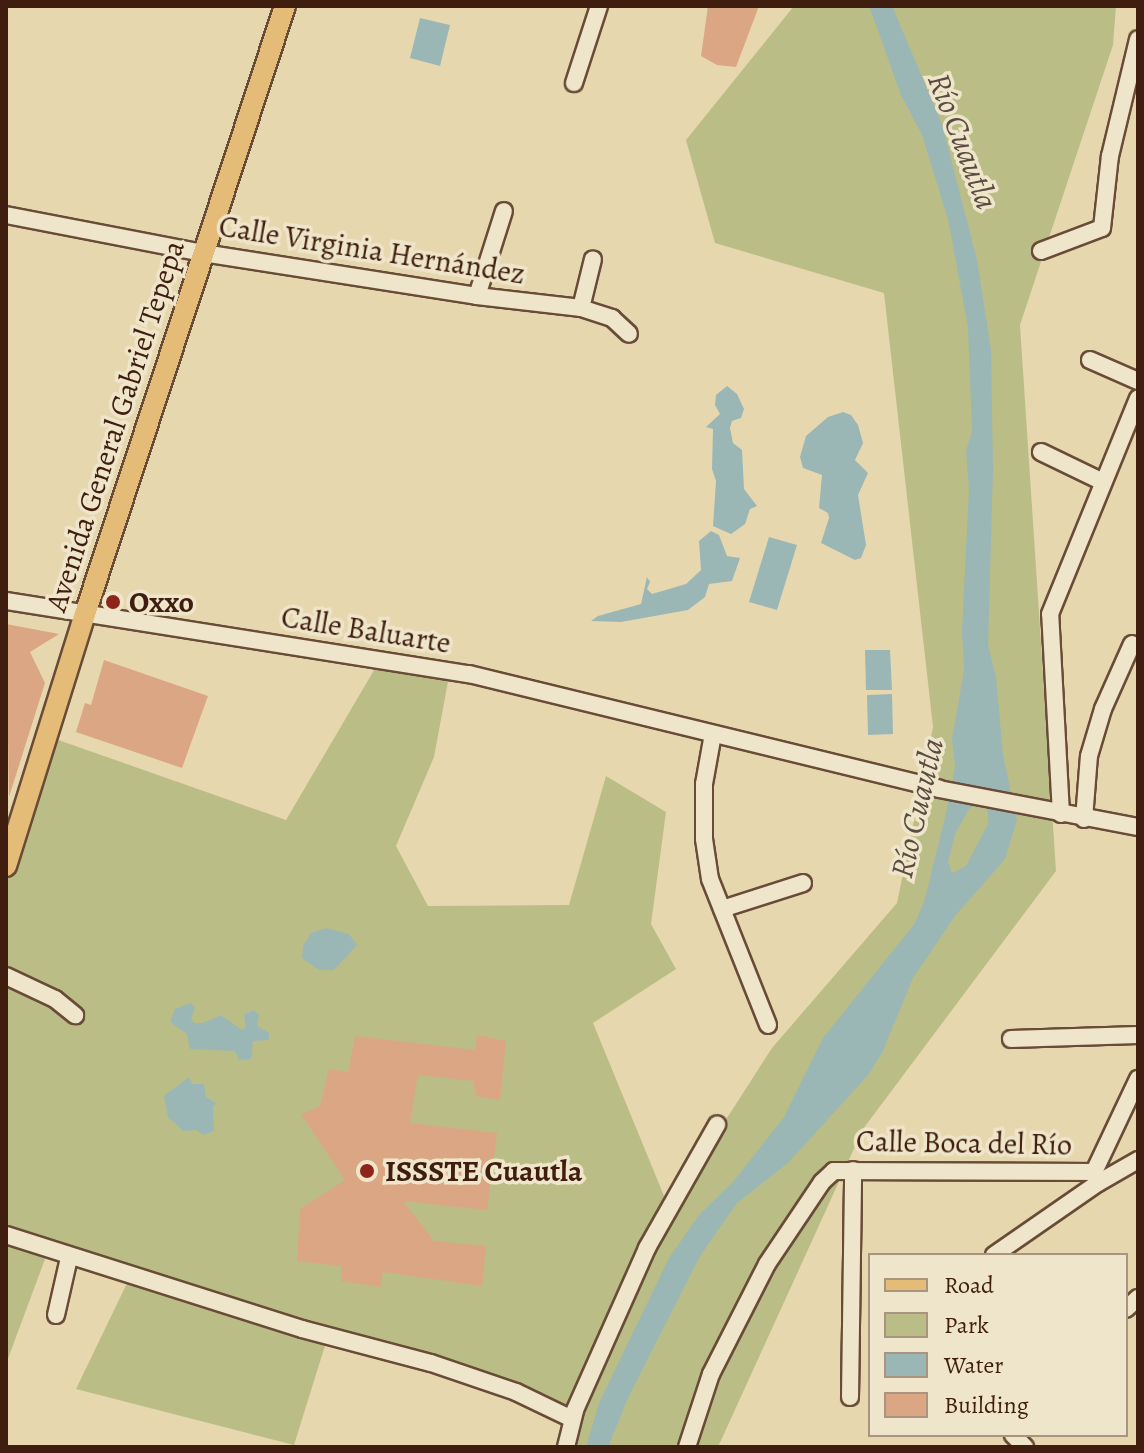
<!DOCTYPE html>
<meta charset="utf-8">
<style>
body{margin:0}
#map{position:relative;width:1144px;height:1453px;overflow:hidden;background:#e7d7ae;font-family:Alegreya,serif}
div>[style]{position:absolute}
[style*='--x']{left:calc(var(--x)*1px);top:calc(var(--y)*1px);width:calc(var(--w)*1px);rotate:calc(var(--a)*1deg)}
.green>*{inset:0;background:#bbbd86}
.water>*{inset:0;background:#9ab7b5}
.building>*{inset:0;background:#dba683}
.roads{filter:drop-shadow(2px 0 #694c37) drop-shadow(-2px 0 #694c37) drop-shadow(0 2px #694c37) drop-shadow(0 -2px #694c37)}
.minor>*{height:16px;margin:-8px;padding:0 8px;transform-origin:8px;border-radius:8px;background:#efe5ca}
.major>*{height:20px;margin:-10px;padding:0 10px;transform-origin:10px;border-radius:10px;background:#e4bc77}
.dots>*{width:22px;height:22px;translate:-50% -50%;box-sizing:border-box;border:4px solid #efe5ca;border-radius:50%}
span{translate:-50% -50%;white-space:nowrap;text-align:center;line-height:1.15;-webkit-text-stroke:7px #efe5ca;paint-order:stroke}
.street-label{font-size:30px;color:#3f1e0f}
.poi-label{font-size:30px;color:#3f1e0f;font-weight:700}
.left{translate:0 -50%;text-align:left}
.water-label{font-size:32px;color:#5a4c41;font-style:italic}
.frame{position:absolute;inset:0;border:8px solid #3f1e0f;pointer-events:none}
.legend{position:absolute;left:868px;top:1253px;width:260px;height:184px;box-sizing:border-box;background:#efe5ca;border:2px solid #a9957f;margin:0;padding:10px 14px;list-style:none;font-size:24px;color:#3f1e0f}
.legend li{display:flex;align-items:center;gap:16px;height:40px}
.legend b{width:40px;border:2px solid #a9957f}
</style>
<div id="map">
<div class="green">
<div style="clip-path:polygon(794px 6px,1116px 6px,1113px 45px,1020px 325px,1056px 871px,863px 1129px,718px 1447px,568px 1447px,575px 1410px,328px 1336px,294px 1445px,76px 1389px,130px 1277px,48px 1251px,6px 1364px,6px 860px,47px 736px,286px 820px,380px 660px,450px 671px,434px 757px,396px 846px,428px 906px,569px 905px,606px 776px,666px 812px,651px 924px,676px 969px,593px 1023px,669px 1208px,772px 1048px,897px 903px,933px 727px,884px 293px,715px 243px,686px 140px)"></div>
</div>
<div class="water">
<div style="clip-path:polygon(evenodd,869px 6px,892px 6px,942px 124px,977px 260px,991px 350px,993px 469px,988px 645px,996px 677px,1003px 755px,1017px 820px,1005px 859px,955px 916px,913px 978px,882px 1053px,868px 1075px,789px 1162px,737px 1203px,700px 1256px,628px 1398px,608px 1447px,586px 1447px,599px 1403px,669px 1258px,699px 1215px,733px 1182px,784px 1117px,823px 1038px,915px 923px,924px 902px,947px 809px,955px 767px,952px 739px,964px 670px,962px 631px,969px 489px,966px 451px,972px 431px,968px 327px,948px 219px,922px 135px,901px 95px,869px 6px,980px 802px,987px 809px,989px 822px,966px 866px,952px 873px,948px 862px,955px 834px,969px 809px,980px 802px)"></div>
<div style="clip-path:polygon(420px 18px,450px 25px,440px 66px,410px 58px)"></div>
<div style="clip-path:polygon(727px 386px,737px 394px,744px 409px,741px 418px,732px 421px,730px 428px,733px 443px,742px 450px,744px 489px,757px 506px,750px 509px,745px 524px,731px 534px,713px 526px,716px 481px,712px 469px,713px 429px,706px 427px,720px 414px,715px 405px,716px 395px)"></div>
<div style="clip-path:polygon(843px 412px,851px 415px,858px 425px,863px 443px,855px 460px,868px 473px,858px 495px,866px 545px,861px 558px,855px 560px,821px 543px,829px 518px,828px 513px,819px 508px,822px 475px,803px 468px,800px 457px,806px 436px,828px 417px)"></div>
<div style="clip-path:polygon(711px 531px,719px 535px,727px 556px,740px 558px,732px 581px,709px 584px,705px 597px,688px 610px,621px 622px,591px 621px,598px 616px,641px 604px,647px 577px,650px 582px,647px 589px,652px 594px,686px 584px,701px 570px,699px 541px)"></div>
<div style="clip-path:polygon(769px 537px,797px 545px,777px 610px,749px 602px)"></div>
<div style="clip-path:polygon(865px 650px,890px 650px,892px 690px,866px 690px)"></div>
<div style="clip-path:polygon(892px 694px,893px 734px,868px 735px,867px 695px)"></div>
<div style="clip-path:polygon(326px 928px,349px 934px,357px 945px,334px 970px,319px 970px,302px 958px,303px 946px,311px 933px)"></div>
<div style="clip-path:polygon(191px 1003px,195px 1008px,191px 1019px,194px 1023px,203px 1023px,221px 1015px,242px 1030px,246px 1027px,244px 1014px,254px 1010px,259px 1015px,257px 1026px,269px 1033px,269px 1040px,253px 1041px,251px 1059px,239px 1060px,235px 1051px,190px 1049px,187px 1034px,170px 1022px,175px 1009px)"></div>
<div style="clip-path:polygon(189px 1077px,192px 1084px,204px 1084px,206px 1097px,216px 1103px,213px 1107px,214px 1131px,203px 1135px,196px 1130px,183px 1131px,168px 1117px,164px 1096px)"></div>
</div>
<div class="building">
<div style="clip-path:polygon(708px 6px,759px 6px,736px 67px,717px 65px,701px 56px)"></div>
<div style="clip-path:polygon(6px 624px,59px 634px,30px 652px,45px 683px,9px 797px)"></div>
<div style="clip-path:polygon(104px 660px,208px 696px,182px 768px,76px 732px,85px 703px,91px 705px)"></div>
<div style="clip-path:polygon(477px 1035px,506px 1041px,500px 1100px,475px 1096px,474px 1081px,418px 1075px,410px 1123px,497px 1133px,487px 1210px,403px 1201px,434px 1241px,486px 1246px,482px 1286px,383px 1272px,380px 1287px,341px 1281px,341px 1266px,297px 1261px,300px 1209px,345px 1180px,301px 1114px,320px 1106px,329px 1069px,348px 1072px,355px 1036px,475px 1050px)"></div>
</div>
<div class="roads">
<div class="minor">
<div style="--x:574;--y:83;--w:81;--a:-72"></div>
<div style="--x:6;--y:215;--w:201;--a:10.9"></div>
<div style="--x:203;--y:253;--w:277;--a:8.9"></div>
<div style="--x:477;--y:296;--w:105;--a:6.6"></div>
<div style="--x:581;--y:308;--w:33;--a:18"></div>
<div style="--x:612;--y:318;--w:23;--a:43"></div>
<div style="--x:1041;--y:251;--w:65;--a:-20.7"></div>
<div style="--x:1102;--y:228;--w:72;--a:-83.7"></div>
<div style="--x:1110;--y:156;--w:120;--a:-76.5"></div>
<div style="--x:477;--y:296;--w:89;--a:-72.4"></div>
<div style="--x:581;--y:308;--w:50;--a:-76.2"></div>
<div style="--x:1090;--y:360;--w:52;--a:23.6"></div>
<div style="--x:1041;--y:452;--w:69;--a:25.8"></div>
<div style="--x:6;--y:601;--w:469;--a:9"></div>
<div style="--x:469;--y:674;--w:484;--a:13.7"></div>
<div style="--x:939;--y:789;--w:203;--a:10.8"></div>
<div style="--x:713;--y:734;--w:51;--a:100.2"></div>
<div style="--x:704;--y:784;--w:55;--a:90"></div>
<div style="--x:704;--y:839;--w:40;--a:81.5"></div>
<div style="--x:710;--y:879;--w:157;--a:68.3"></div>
<div style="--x:1061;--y:814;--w:200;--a:-93.1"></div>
<div style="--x:1050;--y:614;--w:233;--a:-67.8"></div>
<div style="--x:1084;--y:819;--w:63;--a:-85.5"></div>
<div style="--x:1089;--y:756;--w:49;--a:-73.4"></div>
<div style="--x:1103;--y:709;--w:71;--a:-66"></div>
<div style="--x:722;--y:909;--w:85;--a:-17.8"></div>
<div style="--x:6;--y:976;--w:54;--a:25.1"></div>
<div style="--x:55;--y:999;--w:26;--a:39"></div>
<div style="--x:1011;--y:1039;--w:127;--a:-1.8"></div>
<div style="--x:1097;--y:1179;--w:8;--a:-113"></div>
<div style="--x:1094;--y:1172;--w:103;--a:-64.7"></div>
<div style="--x:6;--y:1235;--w:311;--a:17.6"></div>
<div style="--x:302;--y:1329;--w:133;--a:14.8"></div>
<div style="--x:431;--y:1363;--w:90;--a:18.8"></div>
<div style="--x:516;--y:1392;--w:62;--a:25.7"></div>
<div style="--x:994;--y:1255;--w:126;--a:-34.7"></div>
<div style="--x:1098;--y:1183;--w:46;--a:-29.9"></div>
<div style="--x:1126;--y:1309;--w:16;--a:-43"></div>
<div style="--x:56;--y:1315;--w:58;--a:-77.2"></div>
<div style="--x:850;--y:1397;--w:227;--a:-89.2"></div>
<div style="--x:1013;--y:1435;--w:17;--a:45"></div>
<div style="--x:566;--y:1447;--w:38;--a:-76"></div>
<div style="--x:575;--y:1410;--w:177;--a:-66"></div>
<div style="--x:647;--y:1248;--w:142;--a:-60.4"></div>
<div style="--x:687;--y:1447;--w:77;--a:-71.8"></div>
<div style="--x:711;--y:1374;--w:123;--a:-63"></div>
<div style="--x:767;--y:1264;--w:99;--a:-56.1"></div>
<div style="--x:822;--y:1182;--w:16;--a:-43"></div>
<div style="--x:834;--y:1171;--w:260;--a:0.2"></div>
</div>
<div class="major">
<div style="--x:6;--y:866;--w:264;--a:-72.6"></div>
<div style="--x:85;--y:614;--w:640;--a:-71.79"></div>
</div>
</div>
<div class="dots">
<div style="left:113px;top:602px;background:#8f2418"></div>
<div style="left:367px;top:1171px;background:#8f2418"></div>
</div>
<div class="street-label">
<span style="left:372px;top:250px;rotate:9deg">Calle Virginia Hernández</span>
<span style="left:115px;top:426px;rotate:-72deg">Avenida General Gabriel Tepepa</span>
<span style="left:366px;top:630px;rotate:9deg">Calle Baluarte</span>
<span style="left:964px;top:1143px;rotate:1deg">Calle Boca del Río</span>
</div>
<div class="poi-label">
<span class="left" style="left:129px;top:602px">Oxxo</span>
<span class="left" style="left:385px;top:1171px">ISSSTE Cuautla</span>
</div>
<div class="water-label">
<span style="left:963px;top:141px;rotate:69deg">Río Cuautla</span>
<span style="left:917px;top:808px;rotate:-77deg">Río Cuautla</span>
</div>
<div class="frame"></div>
<ul class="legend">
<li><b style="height:10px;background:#e4bc77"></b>Road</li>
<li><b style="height:22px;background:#bbbd86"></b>Park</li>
<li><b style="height:22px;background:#9ab7b5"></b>Water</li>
<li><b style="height:22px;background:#dba683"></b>Building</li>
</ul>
</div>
